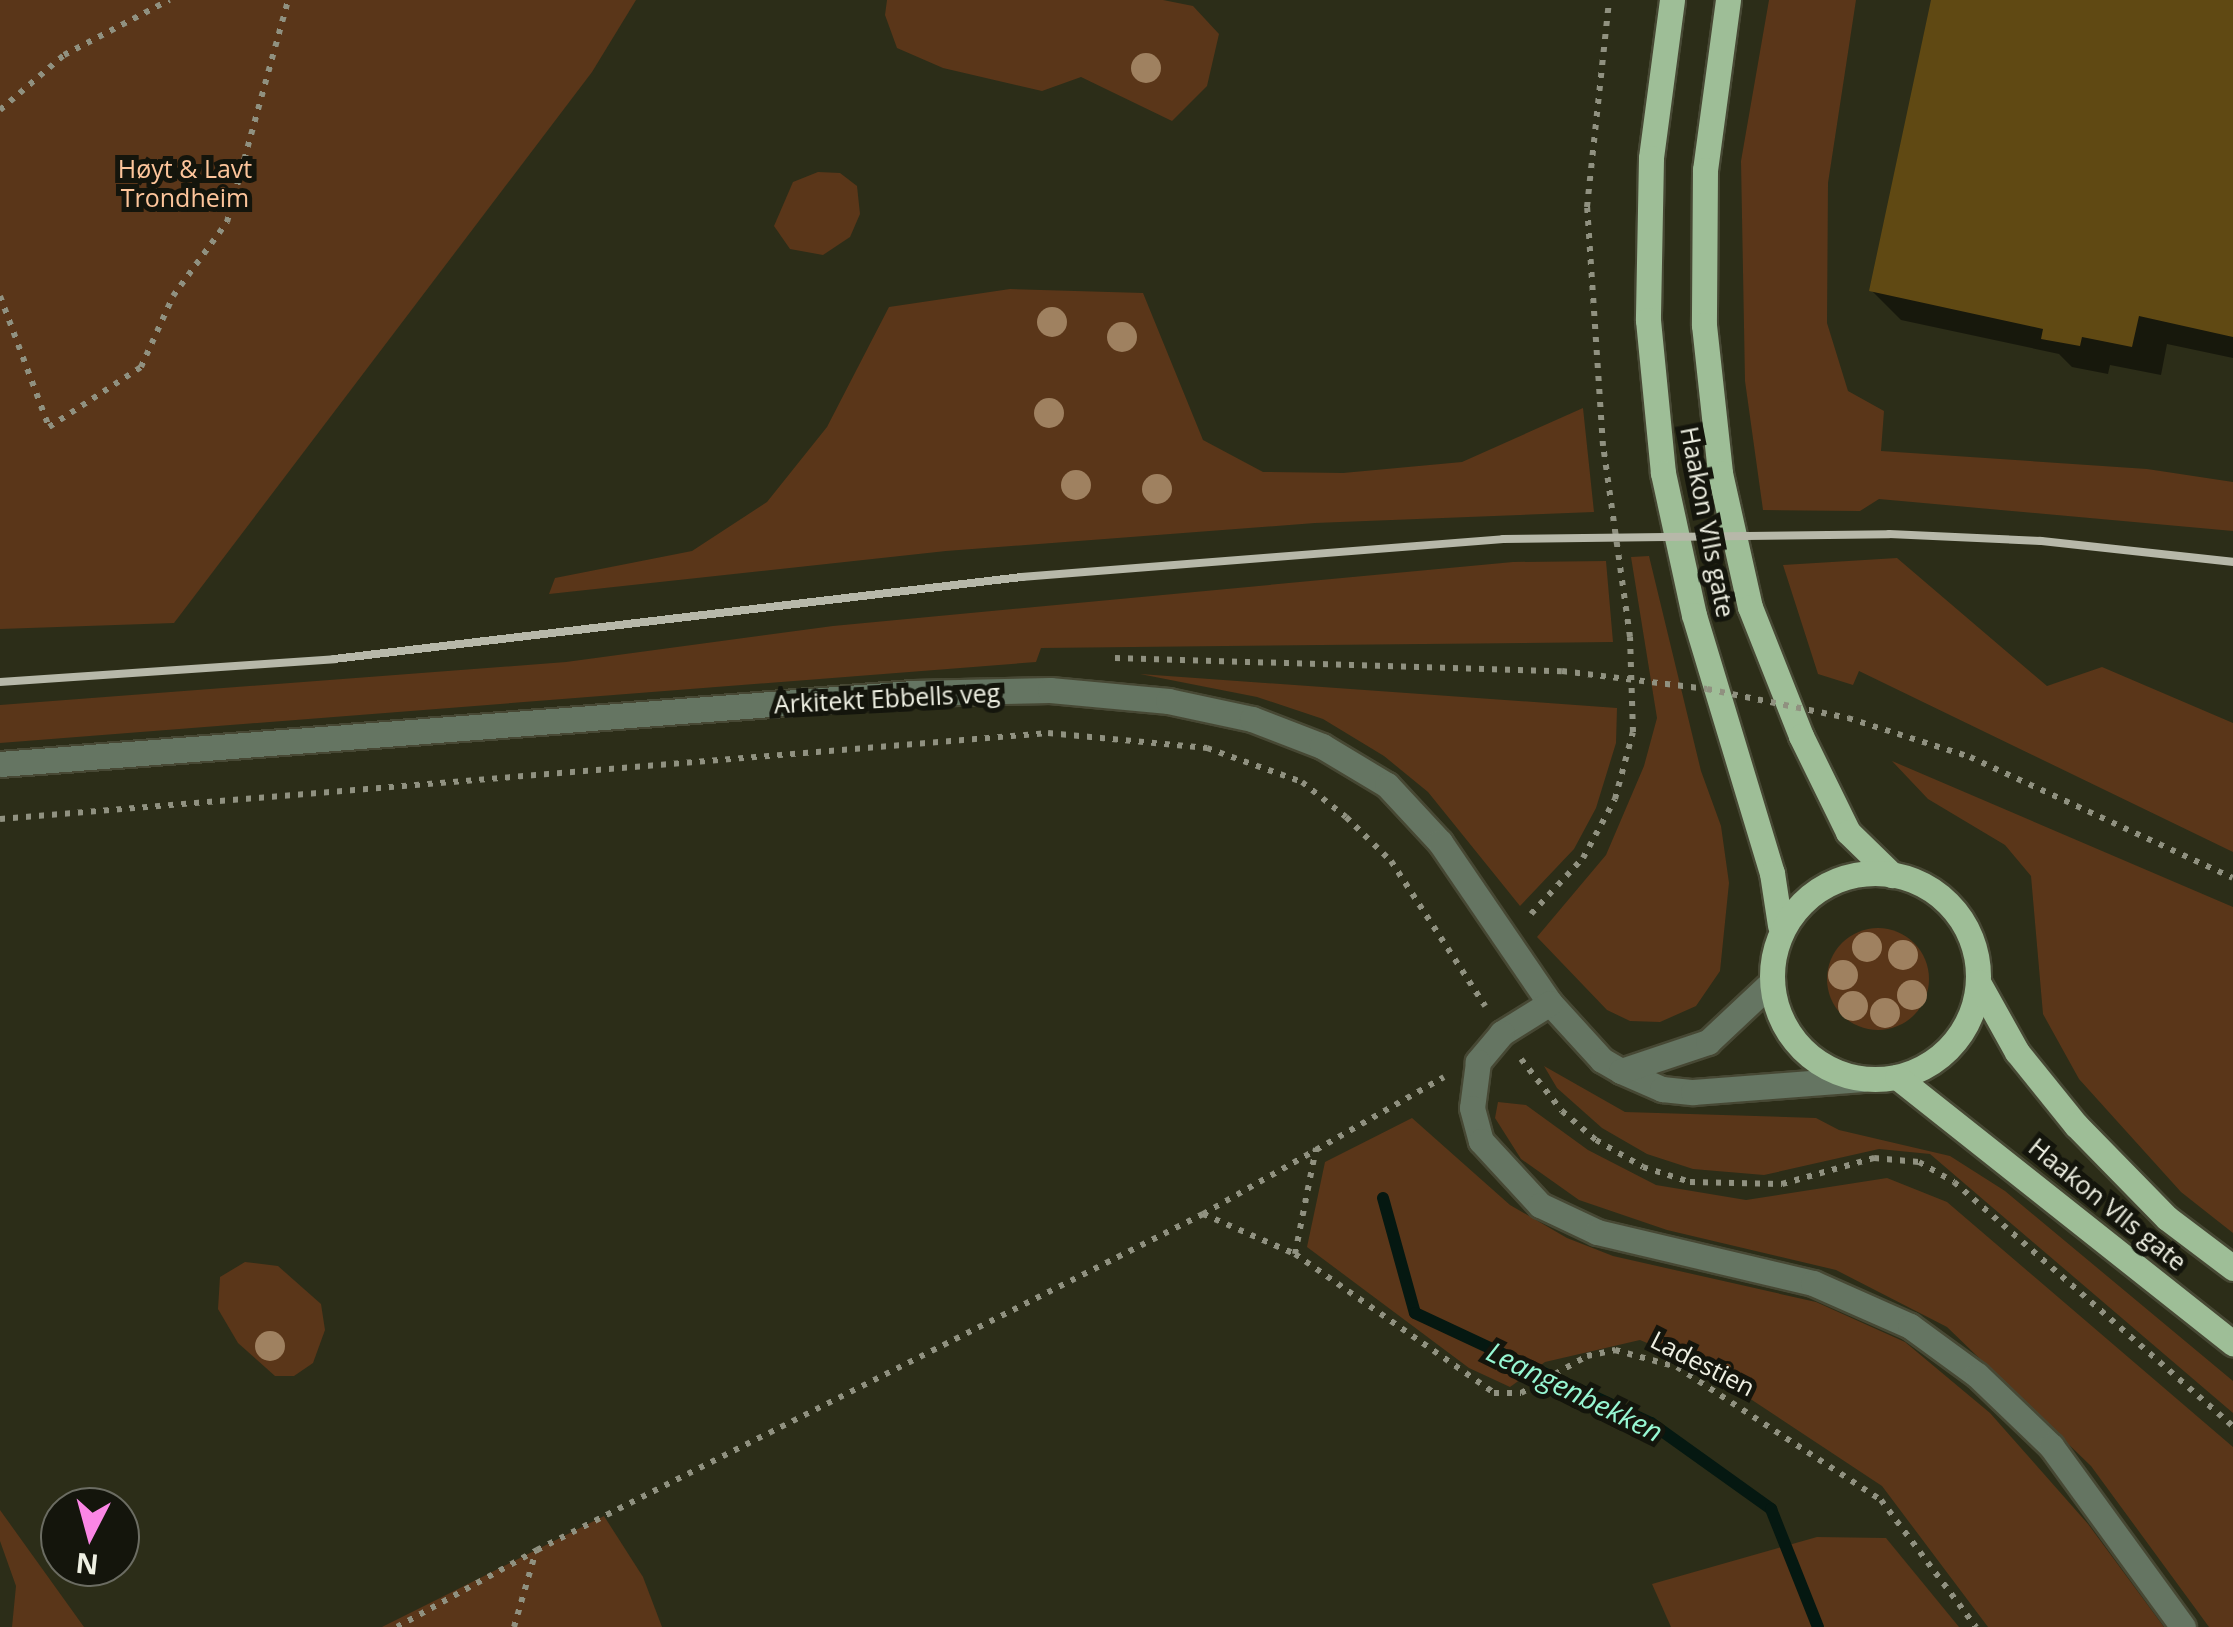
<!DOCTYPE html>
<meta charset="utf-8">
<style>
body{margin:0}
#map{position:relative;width:2233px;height:1627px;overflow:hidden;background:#2c2d18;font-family:"Open Sans",sans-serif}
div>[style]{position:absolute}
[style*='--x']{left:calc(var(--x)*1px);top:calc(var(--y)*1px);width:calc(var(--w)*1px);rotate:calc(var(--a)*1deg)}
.green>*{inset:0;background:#5a3619}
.round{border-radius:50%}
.shadow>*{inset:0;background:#0007}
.stream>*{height:12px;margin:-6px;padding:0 6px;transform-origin:6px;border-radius:6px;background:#051811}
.building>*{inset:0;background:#604913}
.path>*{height:6px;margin-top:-3px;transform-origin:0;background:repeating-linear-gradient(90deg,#909180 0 5px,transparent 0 13px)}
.roads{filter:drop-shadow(2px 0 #474834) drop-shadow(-2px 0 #474834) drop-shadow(0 2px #474834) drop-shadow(0 -2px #474834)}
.minor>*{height:25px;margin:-12.5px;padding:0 12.5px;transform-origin:12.5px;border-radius:12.5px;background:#657562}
.major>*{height:25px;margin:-12.5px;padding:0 12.5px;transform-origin:12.5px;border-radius:12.5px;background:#9ebe97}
.major>.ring{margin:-12.5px;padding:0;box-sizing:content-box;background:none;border:25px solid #9ebe97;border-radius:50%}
.rail>*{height:8px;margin:-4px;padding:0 4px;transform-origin:4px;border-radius:4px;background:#b7b8a9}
.path-bridge>*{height:6px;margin-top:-3px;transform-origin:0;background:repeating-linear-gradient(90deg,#909180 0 5px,transparent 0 13px)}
.trees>*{width:30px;height:30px;margin:-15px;border-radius:50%;background:#9f8160}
span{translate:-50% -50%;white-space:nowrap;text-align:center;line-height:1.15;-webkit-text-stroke:10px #14150c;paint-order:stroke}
.park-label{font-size:25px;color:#fdc59b}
.street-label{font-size:25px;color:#eeefe2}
.water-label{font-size:28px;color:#97f7d3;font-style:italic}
.north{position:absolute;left:40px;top:1487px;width:100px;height:100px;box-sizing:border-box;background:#14150c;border:2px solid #6b6c62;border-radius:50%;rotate:186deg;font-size:28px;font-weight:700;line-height:40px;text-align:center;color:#eeefe2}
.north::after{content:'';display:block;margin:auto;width:35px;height:45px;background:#fb86e5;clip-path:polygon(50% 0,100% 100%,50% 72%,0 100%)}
</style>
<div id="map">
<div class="green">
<div style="clip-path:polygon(0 0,636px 0,592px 72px,174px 623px,0 629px)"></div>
<div style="clip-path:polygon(887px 0,1163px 0,1193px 6px,1219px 34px,1207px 86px,1172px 121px,1081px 77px,1042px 91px,943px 68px,897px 48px,885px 15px)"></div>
<div style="clip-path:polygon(1769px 0,1856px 0,1828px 183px,1827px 323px,1848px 391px,1884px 411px,1881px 451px,2147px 469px,2233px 482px,2233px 531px,1879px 499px,1860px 511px,1763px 510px,1745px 381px,1741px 161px)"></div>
<div style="clip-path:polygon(818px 172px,840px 173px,857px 186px,860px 214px,850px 237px,823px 255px,790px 249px,774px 226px,793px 182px)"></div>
<div style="clip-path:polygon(1010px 289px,1143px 293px,1203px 440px,1263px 472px,1343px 473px,1462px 462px,1583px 408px,1594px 512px,1315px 523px,946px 551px,549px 594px,555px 578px,692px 551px,767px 502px,827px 427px,889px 307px)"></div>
<div style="clip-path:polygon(1649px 556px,1701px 771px,1721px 826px,1729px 883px,1720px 971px,1696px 1006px,1660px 1022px,1630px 1021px,1607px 1010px,1537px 937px,1606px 855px,1644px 766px,1657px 718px,1631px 557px)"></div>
<div style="clip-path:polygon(1897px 558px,2047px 686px,2102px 667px,2233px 723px,2233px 852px,1859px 671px,1853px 685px,1818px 674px,1783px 565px)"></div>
<div style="clip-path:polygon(1606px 561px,1613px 642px,1041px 648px,1036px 662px,0 743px,0 705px,566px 662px,833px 626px,1513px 562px)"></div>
<div style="clip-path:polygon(1140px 674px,1617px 708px,1616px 743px,1596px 808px,1574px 849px,1520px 906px,1428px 792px,1384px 756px,1323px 719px,1257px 697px)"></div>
<div style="clip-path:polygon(1892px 761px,2233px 907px,2233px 1233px,2181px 1192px,2079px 1079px,2043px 1014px,2031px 876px,2005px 845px,1928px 799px)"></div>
<div class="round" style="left:1827px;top:928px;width:102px;height:102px"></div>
<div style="clip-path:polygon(1544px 1066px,1625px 1112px,1816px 1118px,1839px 1130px,1950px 1156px,2005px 1191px,2233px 1381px,2233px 1413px,1930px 1154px,1879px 1149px,1764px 1175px,1693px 1169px,1647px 1154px,1602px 1128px,1557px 1088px)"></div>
<div style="clip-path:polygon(1498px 1102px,1526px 1105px,1588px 1150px,1656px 1185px,1746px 1200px,1887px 1178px,1947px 1202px,2233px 1447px,2233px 1627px,2209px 1627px,2091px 1466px,1947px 1327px,1836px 1270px,1667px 1230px,1579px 1200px,1521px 1159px,1495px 1118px)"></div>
<div style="clip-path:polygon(1412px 1118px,1510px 1205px,1567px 1238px,1613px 1256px,1816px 1302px,1905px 1342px,1990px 1413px,2088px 1524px,2164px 1627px,1988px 1627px,1882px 1486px,1699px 1365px,1640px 1340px,1545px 1362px,1510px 1387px,1469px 1368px,1307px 1247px,1325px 1162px)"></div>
<div style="clip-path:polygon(245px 1262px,278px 1266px,321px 1304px,325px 1330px,313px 1363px,294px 1376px,275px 1376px,238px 1343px,218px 1309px,220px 1277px)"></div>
<div style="clip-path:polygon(0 1510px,84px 1627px,12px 1627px,16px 1586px,0 1541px)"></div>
<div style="clip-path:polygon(604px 1516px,643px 1577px,662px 1627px,382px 1627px)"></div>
<div style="clip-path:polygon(1817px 1537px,1886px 1538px,1959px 1627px,1671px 1627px,1652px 1584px)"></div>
</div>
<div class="shadow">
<div style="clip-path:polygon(1934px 0,2233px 0,2233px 358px,2167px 344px,2161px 375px,2110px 365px,2108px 374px,2072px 367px,2059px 354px,1901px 320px,1872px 291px)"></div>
</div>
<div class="stream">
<div style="--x:1383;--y:1198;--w:119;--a:74.5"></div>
<div style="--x:1415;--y:1313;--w:260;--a:25"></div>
<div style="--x:1651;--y:1423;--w:148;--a:35.6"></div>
<div style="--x:1771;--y:1509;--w:127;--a:68.3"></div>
</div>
<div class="building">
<div style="clip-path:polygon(1931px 0,2233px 0,2233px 337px,2139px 316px,2132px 347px,2082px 337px,2080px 346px,2041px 339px,2043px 329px,1869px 291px)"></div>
</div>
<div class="path">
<div style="--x:0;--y:110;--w:84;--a:-40.7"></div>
<div style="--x:64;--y:55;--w:119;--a:-27.6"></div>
<div style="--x:0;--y:296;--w:140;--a:69.5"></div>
<div style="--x:49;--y:427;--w:110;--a:-33.1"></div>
<div style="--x:141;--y:367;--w:78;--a:-65.7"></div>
<div style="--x:173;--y:296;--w:92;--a:-53.9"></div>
<div style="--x:227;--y:222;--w:230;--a:-74.6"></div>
<div style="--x:1115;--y:658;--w:447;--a:1.7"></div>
<div style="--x:1848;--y:718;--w:128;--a:17.7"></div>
<div style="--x:1970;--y:757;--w:289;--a:24.7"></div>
<div style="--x:0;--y:819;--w:1052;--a:-4.69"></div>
<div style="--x:1048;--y:733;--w:160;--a:5.4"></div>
<div style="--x:1207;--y:748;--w:101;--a:19.7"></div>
<div style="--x:1302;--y:782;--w:56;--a:38.5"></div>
<div style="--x:1346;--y:817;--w:63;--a:44.4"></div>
<div style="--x:1391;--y:861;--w:173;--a:57"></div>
<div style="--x:1531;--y:914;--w:76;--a:-47.1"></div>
<div style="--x:1583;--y:858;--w:67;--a:-61.5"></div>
<div style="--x:1615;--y:799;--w:69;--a:-75"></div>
<div style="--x:1633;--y:732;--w:95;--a:-91.8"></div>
<div style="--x:1630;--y:637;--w:193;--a:-98"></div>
<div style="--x:1603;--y:446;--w:240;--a:-93.8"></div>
<div style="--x:1587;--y:207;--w:208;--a:-83.9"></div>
<div style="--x:1521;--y:1059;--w:66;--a:51.7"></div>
<div style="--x:1562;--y:1111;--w:45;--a:40.5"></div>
<div style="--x:1596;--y:1140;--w:54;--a:29.9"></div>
<div style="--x:1643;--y:1167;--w:49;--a:17.7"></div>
<div style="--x:1690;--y:1182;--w:92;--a:1.2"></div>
<div style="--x:1782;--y:1184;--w:96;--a:-15.8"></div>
<div style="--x:1874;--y:1158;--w:45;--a:5.1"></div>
<div style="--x:1919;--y:1162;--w:40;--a:29.7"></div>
<div style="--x:1954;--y:1182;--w:371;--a:41.2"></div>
<div style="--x:1203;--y:1214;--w:100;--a:23.5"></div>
<div style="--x:1295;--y:1254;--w:243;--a:34.9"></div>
<div style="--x:1494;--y:1393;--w:27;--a:0"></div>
<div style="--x:1521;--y:1393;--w:76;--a:-29.3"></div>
<div style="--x:1587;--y:1356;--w:29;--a:-12"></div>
<div style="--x:1615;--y:1350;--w:64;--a:15.3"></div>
<div style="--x:1677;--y:1367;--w:244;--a:33.1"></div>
<div style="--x:1881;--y:1500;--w:159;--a:53.2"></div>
<div style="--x:1295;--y:1254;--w:108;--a:-78.8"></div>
<div style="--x:397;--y:1627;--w:160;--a:-28.8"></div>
<div style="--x:537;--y:1550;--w:746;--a:-26.77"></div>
<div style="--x:1203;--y:1214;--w:277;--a:-29.6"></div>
<div style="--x:514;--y:1627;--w:79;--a:-73.9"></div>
</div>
<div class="roads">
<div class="minor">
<div style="--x:0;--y:764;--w:916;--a:-4.45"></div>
<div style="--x:913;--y:693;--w:137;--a:-1.3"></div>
<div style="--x:1050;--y:690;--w:119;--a:5.3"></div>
<div style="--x:1168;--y:701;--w:86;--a:12.1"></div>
<div style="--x:1252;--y:719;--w:75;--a:21.1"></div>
<div style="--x:1322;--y:746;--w:76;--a:31"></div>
<div style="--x:1387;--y:785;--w:78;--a:47.1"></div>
<div style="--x:1440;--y:842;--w:195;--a:55.7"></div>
<div style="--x:1550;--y:1003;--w:77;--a:47.6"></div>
<div style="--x:1602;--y:1060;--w:22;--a:30"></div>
<div style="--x:1621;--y:1071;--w:45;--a:23.7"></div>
<div style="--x:1662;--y:1089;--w:31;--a:6"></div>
<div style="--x:1693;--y:1092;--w:170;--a:-4.4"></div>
<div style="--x:1550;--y:1003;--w:57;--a:148"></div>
<div style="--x:1502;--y:1033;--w:38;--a:130"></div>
<div style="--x:1478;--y:1062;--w:46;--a:97.4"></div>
<div style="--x:1472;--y:1108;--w:34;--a:75"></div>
<div style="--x:1481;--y:1141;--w:87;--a:47.3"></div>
<div style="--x:1540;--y:1205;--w:63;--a:25.3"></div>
<div style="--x:1597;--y:1232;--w:222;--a:13.3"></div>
<div style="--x:1813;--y:1283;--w:106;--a:23.9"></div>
<div style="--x:1910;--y:1326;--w:83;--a:36.2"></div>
<div style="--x:1977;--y:1375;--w:103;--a:43.8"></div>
<div style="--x:2051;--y:1446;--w:224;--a:53.9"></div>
<div style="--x:1621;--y:1071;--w:92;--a:-18.4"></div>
<div style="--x:1708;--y:1042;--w:88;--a:-43.2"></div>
</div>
<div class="major">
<div style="--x:1672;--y:0;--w:159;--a:97.6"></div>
<div style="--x:1651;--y:158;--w:162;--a:91.1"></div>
<div style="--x:1648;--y:320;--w:154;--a:84.4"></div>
<div style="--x:1663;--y:473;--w:145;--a:77.7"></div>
<div style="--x:1694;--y:615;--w:270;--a:73.2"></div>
<div style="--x:1772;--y:873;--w:53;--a:81.3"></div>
<div style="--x:1728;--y:0;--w:172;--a:97.7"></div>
<div style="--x:1705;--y:170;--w:155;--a:90.4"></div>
<div style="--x:1704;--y:325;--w:149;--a:83.8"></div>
<div style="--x:1720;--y:473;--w:137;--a:77.4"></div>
<div style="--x:1750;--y:607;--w:139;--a:68.4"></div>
<div style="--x:1801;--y:736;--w:107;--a:63.9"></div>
<div style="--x:1848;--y:832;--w:62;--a:44.3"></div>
<div class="ring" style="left:1772px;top:873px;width:181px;height:181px"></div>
<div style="--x:1978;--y:982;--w:80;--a:60.9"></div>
<div style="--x:2017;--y:1052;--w:94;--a:51.1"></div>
<div style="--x:2076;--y:1125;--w:130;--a:45.6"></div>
<div style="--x:2167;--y:1218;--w:83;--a:37.1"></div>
<div style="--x:1897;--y:1077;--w:429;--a:38.4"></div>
</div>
</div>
<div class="rail">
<div style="--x:0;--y:682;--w:335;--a:-3.9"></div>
<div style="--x:334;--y:659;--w:693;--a:-6.8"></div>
<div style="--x:1022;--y:577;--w:482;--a:-4.5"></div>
<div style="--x:1503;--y:539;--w:386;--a:-0.7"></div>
<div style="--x:1889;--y:534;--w:152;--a:2.6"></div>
<div style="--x:2041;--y:541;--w:193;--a:6.2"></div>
</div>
<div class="path-bridge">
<div style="--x:1562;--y:671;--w:146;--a:7.1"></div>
<div style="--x:1707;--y:689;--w:144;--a:11.6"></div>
</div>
<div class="trees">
<div style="left:1146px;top:68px"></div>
<div style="left:1052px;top:322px"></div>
<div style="left:1122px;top:337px"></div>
<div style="left:1049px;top:413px"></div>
<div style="left:1076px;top:485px"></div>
<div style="left:1157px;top:489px"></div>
<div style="left:1867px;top:947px"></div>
<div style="left:1903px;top:955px"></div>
<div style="left:1843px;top:975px"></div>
<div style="left:1912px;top:995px"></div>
<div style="left:1853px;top:1006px"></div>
<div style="left:1885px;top:1013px"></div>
<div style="left:270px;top:1346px"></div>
</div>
<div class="park-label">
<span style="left:185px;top:183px">Høyt &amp; Lavt<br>Trondheim</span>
</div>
<div class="street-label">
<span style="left:1708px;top:522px;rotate:79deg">Haakon VIIs gate</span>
<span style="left:887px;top:698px;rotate:-3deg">Arkitekt Ebbells veg</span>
<span style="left:2108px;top:1204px;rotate:39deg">Haakon VIIs gate</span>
<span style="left:1703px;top:1363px;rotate:27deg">Ladestien</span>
</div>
<div class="water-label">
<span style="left:1575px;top:1391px;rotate:26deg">Leangenbekken</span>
</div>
<div class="north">N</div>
</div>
